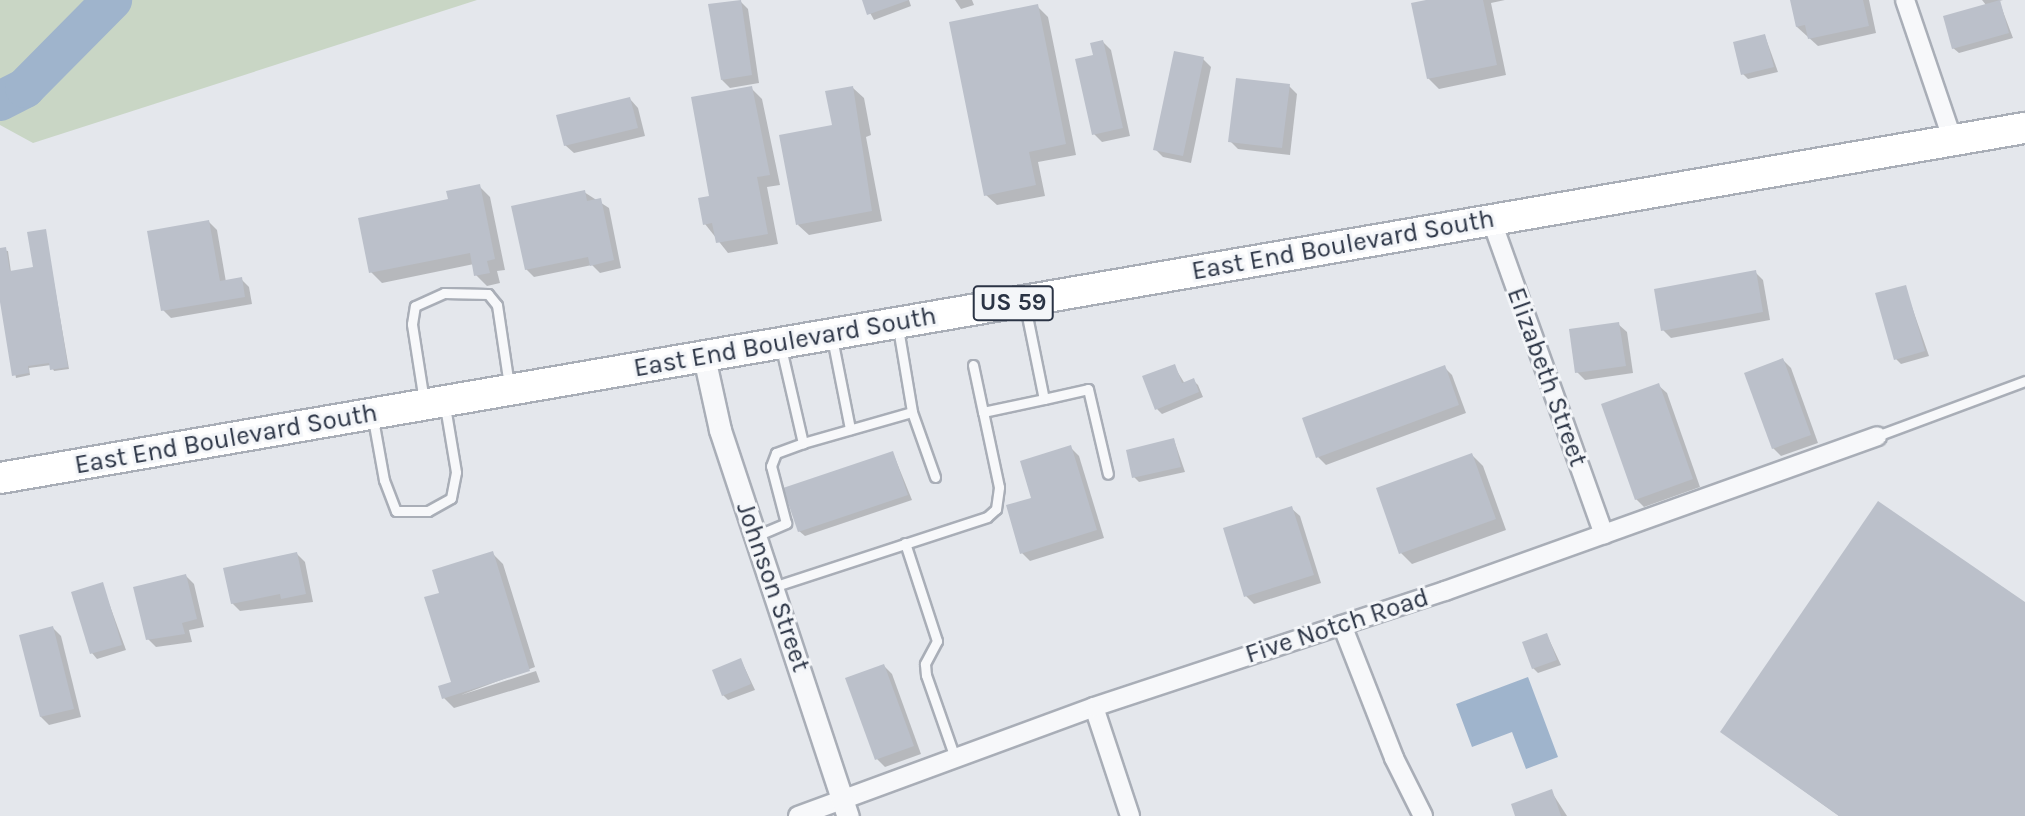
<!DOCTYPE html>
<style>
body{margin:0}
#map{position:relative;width:2025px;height:816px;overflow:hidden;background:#e4e7ec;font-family:Karla,sans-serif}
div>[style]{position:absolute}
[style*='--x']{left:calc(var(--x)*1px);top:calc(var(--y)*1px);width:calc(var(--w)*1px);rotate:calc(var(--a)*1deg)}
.green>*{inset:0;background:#c9d6c5}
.water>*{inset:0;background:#9fb4cc}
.shadow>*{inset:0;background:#0003}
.river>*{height:40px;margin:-20px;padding:0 20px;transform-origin:20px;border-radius:20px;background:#9fb4cc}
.building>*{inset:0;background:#bbc0ca}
.roads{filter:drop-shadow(2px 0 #a9aeb7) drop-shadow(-2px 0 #a9aeb7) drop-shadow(0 2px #a9aeb7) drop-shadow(0 -2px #a9aeb7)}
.service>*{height:9px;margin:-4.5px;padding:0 4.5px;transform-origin:4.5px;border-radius:4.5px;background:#f7f8fa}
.minor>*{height:18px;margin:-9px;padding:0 9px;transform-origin:9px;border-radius:9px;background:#f7f8fa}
.tertiary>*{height:21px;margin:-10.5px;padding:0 10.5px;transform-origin:10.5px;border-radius:10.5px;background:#f7f8fa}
.trunk>*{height:30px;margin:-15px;padding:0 15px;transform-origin:15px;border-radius:15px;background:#fff}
span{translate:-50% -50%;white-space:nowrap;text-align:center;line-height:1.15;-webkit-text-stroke:6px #f4f6f9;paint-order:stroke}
.shield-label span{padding:2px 5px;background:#f4f6f9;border:2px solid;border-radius:5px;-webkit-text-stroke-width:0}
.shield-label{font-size:24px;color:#2b3445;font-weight:700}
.street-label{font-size:26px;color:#2b3445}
</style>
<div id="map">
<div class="green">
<div style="clip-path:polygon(0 0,477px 0,33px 143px,0 125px)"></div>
</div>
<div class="water">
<div style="clip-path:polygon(1528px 677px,1558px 757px,1526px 769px,1512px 732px,1472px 747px,1456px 704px)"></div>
</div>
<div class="shadow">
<div style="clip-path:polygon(863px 0,909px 0,911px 6px,874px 20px)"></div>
<div style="clip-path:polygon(955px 0,972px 0,974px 5px,961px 9px)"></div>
<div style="clip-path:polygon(1429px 0,1505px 0,1491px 3px,1506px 75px,1439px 89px,1428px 78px)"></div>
<div style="clip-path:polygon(1792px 0,1869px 0,1876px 33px,1818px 46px,1797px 27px)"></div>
<div style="clip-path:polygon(1982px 0,2003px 0,1999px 1px,2013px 38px,1959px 53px,1953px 48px,1986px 5px)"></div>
<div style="clip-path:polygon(740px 1px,748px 9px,759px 83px,730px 88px,722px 80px)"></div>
<div style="clip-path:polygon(1037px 6px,1048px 17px,1076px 155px,1038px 162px,1045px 196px,997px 205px,986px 195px)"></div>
<div style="clip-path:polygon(1765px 36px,1778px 72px,1748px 79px,1743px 74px)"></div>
<div style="clip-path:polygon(1103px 42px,1111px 50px,1130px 136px,1102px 142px,1094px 134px,1095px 57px)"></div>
<div style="clip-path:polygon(1203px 59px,1211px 67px,1191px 163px,1163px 157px,1155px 149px)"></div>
<div style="clip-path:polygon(1289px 86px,1297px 94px,1290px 155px,1238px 149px,1230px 141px)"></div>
<div style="clip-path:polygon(751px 88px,762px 99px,780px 185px,767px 187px,778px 244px,728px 253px,705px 224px)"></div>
<div style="clip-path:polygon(853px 88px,864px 98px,871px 135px,866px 137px,882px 221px,809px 235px,798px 225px)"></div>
<div style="clip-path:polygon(630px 99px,638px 108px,645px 136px,574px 153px,565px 145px)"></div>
<div style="clip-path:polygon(479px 186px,490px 197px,505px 270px,497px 271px,500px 283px,487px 286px,476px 275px,474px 264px,382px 283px,371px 272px,450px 200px)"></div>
<div style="clip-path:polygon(584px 192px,609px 208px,621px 268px,600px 273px,592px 265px,534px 277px,526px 269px)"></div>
<div style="clip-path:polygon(209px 222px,217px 230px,226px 282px,241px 279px,249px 287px,252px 304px,171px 318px,163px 310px)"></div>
<div style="clip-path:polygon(45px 231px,69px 369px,54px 371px,51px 365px,29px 368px,30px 375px,16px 378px,0 291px,0 250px,8px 251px,11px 272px,36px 272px)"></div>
<div style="clip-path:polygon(1755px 272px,1763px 280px,1770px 320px,1671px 338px,1663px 330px)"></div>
<div style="clip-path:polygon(1905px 287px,1929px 356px,1901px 364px,1896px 359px)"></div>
<div style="clip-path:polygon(1618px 324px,1627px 332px,1633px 373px,1585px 380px,1577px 372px)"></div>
<div style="clip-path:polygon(1783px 360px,1791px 368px,1818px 443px,1781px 456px,1773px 448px)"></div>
<div style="clip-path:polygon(1174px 366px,1185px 384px,1193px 380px,1198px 385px,1203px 397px,1162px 414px,1157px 409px)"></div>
<div style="clip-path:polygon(1444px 367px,1452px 375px,1466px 413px,1326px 465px,1318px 457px)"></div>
<div style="clip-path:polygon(1658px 385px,1667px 393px,1700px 487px,1644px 507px,1636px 499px)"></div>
<div style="clip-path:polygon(1174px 440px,1185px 472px,1139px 482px,1134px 477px)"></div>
<div style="clip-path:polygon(1070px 447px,1079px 456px,1104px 538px,1030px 561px,1022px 553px,1033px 499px)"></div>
<div style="clip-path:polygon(893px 453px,912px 500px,805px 536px,799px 531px)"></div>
<div style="clip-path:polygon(1472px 455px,1483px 466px,1506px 530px,1412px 564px,1401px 553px)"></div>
<div style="clip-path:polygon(1291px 508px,1300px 516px,1321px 583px,1254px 604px,1246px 596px)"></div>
<div style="clip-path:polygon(492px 553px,503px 564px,535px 667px,461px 695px,536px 671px,540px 682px,454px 708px,444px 698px,453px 683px,441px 594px)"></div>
<div style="clip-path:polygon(297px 554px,305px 562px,313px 602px,240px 611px,232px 603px)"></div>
<div style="clip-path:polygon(186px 576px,194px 584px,204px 627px,189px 630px,192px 642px,156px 647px,148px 639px)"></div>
<div style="clip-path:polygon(102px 584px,126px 650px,97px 659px,92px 653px)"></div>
<div style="clip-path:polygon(2025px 604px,2025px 816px,1839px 816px,1722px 732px)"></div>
<div style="clip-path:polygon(53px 628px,61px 636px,81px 717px,49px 725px,41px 717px)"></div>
<div style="clip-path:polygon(1547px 635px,1561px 665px,1538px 673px,1533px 668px)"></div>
<div style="clip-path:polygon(741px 660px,755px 690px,728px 700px,723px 695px)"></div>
<div style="clip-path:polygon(884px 666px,892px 674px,921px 754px,885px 767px,877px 759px)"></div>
<div style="clip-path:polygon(1551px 791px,1567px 816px,1517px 816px)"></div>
</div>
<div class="river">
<div style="--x:0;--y:101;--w:28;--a:-27"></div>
<div style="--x:25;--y:88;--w:124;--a:-45.3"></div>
</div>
<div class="building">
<div style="clip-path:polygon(741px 0,752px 75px,721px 80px,708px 4px)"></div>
<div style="clip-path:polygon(862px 0,909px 0,867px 15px)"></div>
<div style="clip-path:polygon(1426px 0,1483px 0,1497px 65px,1427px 79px,1411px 3px)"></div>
<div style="clip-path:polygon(1790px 0,1863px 0,1869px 26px,1808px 39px,1805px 25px,1796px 27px)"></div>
<div style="clip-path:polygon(2000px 0,2009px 33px,1952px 49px,1943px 16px)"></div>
<div style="clip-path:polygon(1038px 4px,1066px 144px,1029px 152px,1036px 185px,984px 196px,949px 22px)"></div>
<div style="clip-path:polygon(1765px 34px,1774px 67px,1741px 75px,1733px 42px)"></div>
<div style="clip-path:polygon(1103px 40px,1123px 128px,1092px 135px,1075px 59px,1093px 55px,1090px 43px)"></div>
<div style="clip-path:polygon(1174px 51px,1204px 57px,1183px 156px,1153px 150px)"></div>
<div style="clip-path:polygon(1236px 78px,1290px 84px,1282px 148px,1228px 142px)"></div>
<div style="clip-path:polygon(752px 86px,770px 175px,757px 177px,768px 234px,716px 243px,712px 223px,703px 225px,698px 198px,709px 196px,691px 97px)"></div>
<div style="clip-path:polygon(853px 86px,872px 211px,796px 225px,779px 135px,832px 125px,825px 91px)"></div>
<div style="clip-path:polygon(630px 97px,638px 128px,564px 146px,556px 115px)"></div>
<div style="clip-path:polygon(480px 184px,495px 259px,487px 261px,490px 273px,474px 276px,470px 253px,369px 273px,358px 218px,448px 199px,446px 191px)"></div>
<div style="clip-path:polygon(585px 190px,587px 201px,601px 198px,614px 260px,590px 266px,588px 257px,525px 270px,511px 206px)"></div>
<div style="clip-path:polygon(209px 220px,220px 281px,242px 277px,245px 297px,161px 311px,147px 231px)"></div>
<div style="clip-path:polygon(46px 229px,68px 367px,50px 370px,49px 363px,28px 366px,29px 373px,12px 376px,0 302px,0 248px,6px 247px,10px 271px,33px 267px,27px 232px)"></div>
<div style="clip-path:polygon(1756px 270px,1763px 312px,1661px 331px,1654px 289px)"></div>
<div style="clip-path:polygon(1906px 285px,1925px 351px,1894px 360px,1875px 293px)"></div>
<div style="clip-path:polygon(1619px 322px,1626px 366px,1575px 373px,1569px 329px)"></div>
<div style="clip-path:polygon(1783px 358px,1811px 435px,1772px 449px,1744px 373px)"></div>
<div style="clip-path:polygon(1175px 364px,1182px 383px,1194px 378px,1199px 392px,1155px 410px,1142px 376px)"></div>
<div style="clip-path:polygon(1445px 365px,1459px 405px,1316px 458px,1302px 418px)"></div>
<div style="clip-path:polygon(1659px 383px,1693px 479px,1635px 500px,1601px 404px)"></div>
<div style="clip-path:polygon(1174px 438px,1181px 467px,1132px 478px,1126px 450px)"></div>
<div style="clip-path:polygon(1071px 445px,1097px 530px,1020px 554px,1006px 505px,1031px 498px,1020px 461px)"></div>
<div style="clip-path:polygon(893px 451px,908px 495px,798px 532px,783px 488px)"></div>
<div style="clip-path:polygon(1472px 453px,1496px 519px,1399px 554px,1376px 488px)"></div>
<div style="clip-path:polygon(1878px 501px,2025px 602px,2025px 816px,1839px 816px,1720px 732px)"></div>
<div style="clip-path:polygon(1292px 506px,1314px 575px,1244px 597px,1223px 528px)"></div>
<div style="clip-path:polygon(493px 551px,530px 671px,442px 699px,438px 686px,451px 682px,424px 597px,439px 593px,432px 570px)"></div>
<div style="clip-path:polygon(297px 552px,306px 594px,281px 599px,280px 594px,231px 604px,223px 568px)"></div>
<div style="clip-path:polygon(186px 574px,197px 619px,182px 623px,185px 634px,146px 640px,133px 587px)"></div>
<div style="clip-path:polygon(103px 582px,122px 645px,90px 654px,71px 592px)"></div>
<div style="clip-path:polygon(53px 626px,74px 709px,40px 717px,19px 635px)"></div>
<div style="clip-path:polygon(1547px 633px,1557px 660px,1532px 669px,1522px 642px)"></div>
<div style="clip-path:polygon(741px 658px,751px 684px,722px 696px,712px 670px)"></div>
<div style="clip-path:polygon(884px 664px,914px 746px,875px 760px,845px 678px)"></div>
<div style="clip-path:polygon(1552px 789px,1561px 816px,1515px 816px,1511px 804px)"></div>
</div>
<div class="roads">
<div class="service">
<div style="--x:1025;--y:306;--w:95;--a:78.5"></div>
<div style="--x:1044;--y:399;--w:45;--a:-12.8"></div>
<div style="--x:1088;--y:389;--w:87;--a:76.8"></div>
<div style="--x:898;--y:328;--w:85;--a:80.5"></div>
<div style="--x:912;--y:412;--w:69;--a:70.5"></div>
<div style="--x:832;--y:338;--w:93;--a:78.8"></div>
<div style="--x:781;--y:348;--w:98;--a:77"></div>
<div style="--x:803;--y:443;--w:113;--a:-15.9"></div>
<div style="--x:973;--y:365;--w:48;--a:78"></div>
<div style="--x:424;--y:401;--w:78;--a:-98.9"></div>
<div style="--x:412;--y:324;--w:18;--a:-81"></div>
<div style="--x:415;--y:306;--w:32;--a:-24"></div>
<div style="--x:444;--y:293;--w:44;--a:1.3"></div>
<div style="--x:488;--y:294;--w:14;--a:51"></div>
<div style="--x:497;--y:305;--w:81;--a:81.5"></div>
<div style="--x:373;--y:419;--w:62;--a:79.8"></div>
<div style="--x:384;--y:480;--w:33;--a:69"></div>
<div style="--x:396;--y:511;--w:32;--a:0"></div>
<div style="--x:428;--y:511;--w:26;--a:-29"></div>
<div style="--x:451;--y:498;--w:26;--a:-79"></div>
<div style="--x:456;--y:472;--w:67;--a:-99.5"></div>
<div style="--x:1877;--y:436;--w:158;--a:-20.4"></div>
<div style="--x:756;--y:536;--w:33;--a:-23"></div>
<div style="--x:786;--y:523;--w:59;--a:-104.7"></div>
<div style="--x:771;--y:466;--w:14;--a:-69"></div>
<div style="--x:776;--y:453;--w:29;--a:-20"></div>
<div style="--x:905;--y:543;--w:103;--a:71.9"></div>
<div style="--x:937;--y:641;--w:26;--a:118"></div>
<div style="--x:925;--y:664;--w:11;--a:85"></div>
<div style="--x:926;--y:675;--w:88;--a:70.7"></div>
<div style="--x:773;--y:587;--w:225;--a:-18.1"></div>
<div style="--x:987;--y:517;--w:12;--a:-42"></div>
<div style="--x:996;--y:509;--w:22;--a:-82"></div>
<div style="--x:999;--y:487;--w:77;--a:-102"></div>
<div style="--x:983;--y:412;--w:62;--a:-12"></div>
</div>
<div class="minor">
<div style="--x:1905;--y:0;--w:149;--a:71.2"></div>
<div style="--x:1491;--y:219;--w:335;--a:70.3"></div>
<div style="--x:1342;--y:625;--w:143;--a:68.6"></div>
<div style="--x:1394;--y:758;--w:65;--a:63.4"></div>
<div style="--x:1094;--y:707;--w:115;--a:71.7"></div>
<div style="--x:798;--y:816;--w:315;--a:-20.2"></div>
<div style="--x:1094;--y:707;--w:370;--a:-18.3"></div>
<div style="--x:1445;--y:591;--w:459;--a:-19.7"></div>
</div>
<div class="tertiary">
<div style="--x:704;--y:357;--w:75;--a:77.6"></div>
<div style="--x:720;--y:430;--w:407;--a:71.7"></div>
</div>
<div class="trunk">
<div style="--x:0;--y:478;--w:2055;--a:-9.81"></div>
</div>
</div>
<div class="shield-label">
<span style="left:1013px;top:303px">US 59</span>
</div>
<div class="street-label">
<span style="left:1343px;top:245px;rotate:-10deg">East End Boulevard South</span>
<span style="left:785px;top:342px;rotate:-10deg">East End Boulevard South</span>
<span style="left:1547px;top:377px;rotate:70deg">Elizabeth Street</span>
<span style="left:226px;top:439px;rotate:-10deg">East End Boulevard South</span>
<span style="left:773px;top:587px;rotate:71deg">Johnson Street</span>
<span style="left:1337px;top:626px;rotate:-18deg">Five Notch Road</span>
</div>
</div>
